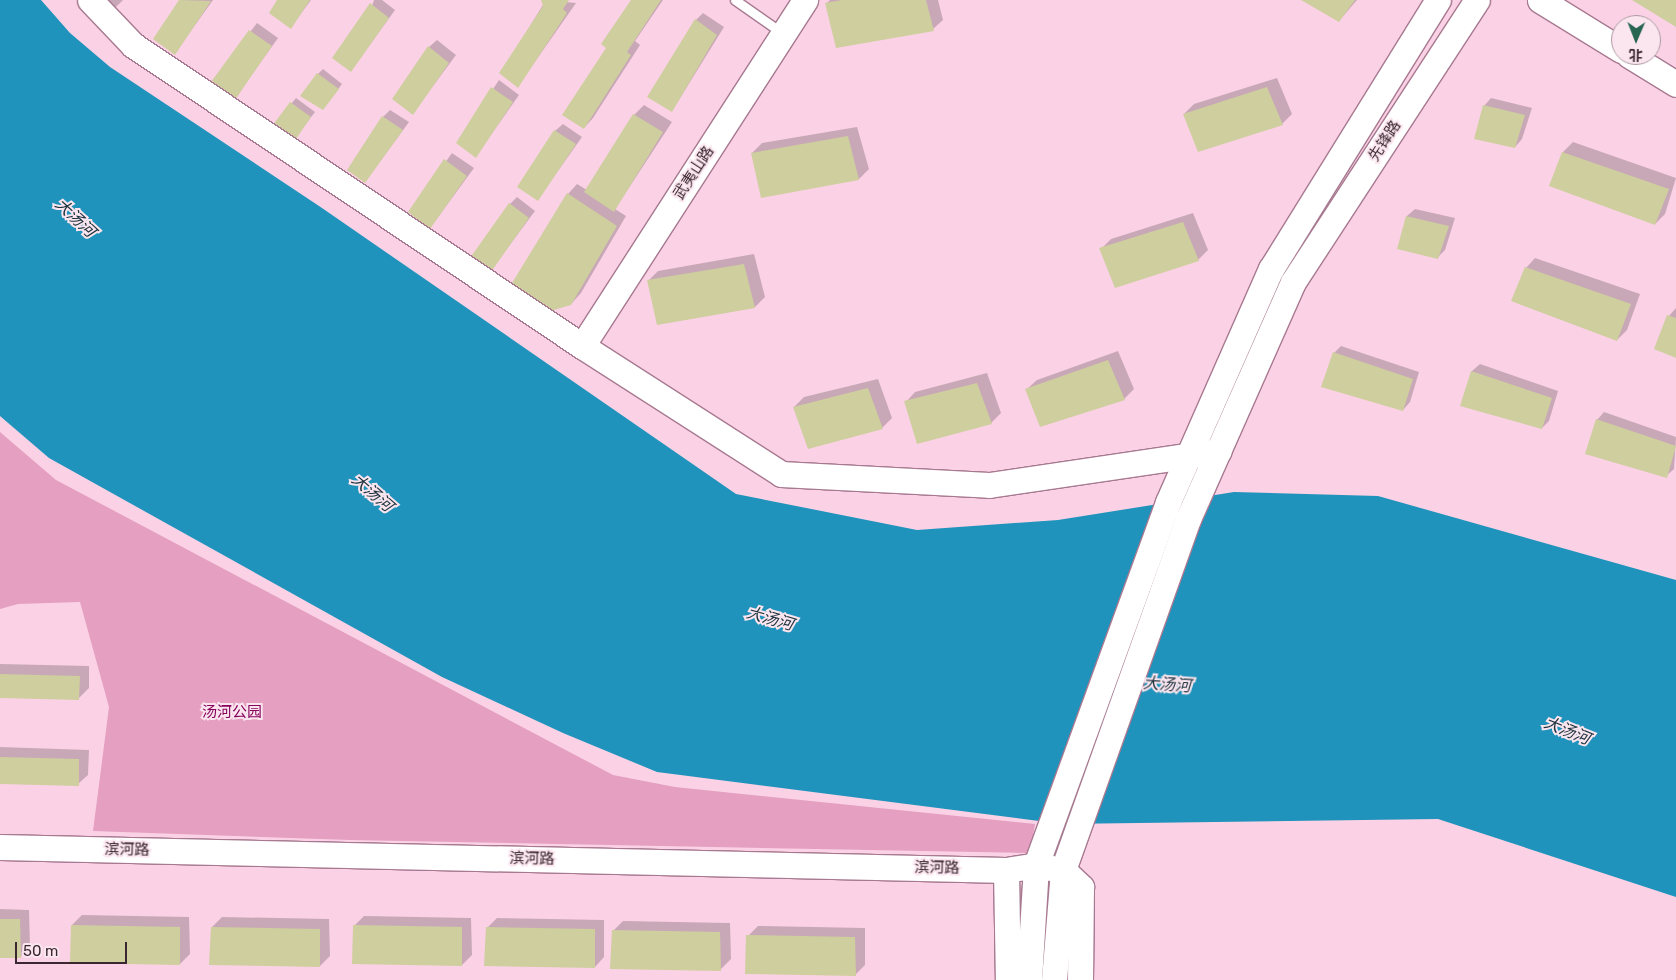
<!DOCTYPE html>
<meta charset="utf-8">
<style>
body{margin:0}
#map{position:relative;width:1676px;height:980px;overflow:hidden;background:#fbd2e5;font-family:Rubik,"Noto Sans SC",sans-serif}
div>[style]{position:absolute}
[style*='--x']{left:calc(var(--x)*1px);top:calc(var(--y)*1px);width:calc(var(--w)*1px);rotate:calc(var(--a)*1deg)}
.green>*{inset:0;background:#e49fc1}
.water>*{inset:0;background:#2093bc}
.shadow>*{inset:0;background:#0003}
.building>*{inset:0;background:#cece9e}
.roads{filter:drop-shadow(1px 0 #a77990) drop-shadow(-1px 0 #a77990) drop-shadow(0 1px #a77990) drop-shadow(0 -1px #a77990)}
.lane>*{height:9px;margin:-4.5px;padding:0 4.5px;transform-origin:4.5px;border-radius:4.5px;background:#fff}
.secondary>*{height:25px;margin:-12.5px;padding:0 12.5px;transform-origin:12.5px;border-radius:12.5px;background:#fff}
span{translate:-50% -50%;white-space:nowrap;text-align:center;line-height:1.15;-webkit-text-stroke:4px #fbe6ef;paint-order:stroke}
.street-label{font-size:15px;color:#3a2730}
.park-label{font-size:15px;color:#86015a}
.water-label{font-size:16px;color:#1b323d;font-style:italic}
.north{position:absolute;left:1611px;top:15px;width:50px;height:50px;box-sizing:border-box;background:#fbe6ef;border:1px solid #ae9aa3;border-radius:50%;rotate:181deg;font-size:14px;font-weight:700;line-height:20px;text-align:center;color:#3a2730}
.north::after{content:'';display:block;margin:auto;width:18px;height:22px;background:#296652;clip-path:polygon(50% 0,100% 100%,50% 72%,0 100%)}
.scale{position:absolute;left:15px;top:942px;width:112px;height:22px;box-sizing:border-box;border:2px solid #3a2730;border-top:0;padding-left:6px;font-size:15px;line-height:18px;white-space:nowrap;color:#3a2730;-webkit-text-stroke:4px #fbe6ef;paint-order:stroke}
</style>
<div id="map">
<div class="green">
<div style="clip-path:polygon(0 432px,56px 480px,613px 775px,675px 787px,1035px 824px,1030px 853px,350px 840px,93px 831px,109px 707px,80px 602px,18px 604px,0 609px)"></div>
</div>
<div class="water">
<div style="clip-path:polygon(0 0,41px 0,70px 33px,110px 67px,322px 208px,736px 494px,917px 530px,1058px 520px,1234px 492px,1378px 496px,1676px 580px,1676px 897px,1438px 819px,1062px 824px,657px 772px,563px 733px,442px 677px,49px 458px,0 416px)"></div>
</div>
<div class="shadow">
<div style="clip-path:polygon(101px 0,123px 0,114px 9px)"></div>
<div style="clip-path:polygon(181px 0,213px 0,175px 53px,155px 39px)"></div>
<div style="clip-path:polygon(279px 0,311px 0,291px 27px)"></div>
<div style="clip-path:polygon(374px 0,382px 0,395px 10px,351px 71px)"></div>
<div style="clip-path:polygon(546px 0,576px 3px,518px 86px,501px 73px)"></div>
<div style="clip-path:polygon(633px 0,663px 0,635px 41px,640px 45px,593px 118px,584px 128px,608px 47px)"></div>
<div style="clip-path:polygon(830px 0,938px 0,943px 20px,933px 29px,827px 3px)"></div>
<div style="clip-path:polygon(1303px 0,1357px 0,1339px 21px)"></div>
<div style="clip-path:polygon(703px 13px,724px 27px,672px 111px,696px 20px)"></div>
<div style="clip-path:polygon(257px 23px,278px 38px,235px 98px,213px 82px)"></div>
<div style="clip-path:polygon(437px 40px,456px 55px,413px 113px,429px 47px)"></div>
<div style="clip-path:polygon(323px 69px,342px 84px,323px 109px,318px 74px)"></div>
<div style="clip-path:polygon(1277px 78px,1292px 114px,1282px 124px,1184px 114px,1194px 104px)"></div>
<div style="clip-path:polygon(499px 80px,519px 95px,476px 156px,458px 142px)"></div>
<div style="clip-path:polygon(296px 98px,315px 112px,296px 137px,275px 124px)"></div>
<div style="clip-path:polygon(1491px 98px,1532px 108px,1522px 139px,1515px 147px,1484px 106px)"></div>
<div style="clip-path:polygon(644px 105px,672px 122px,615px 209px,626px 216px,581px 293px,571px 304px,568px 194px,577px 184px,587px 190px,634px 115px)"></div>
<div style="clip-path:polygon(390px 110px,409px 122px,365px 182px,383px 117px)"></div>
<div style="clip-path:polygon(563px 124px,582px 137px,538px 199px,555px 131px)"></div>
<div style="clip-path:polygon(857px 127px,869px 169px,859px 179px,752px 153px,762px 143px)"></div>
<div style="clip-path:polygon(1573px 142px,1676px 178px,1665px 214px,1655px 224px,1550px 185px,1563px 152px)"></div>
<div style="clip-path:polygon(452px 153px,474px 168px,430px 228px,410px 212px)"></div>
<div style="clip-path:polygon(517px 197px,535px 211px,491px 270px,510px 204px)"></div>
<div style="clip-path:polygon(1415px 209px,1455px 218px,1445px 250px,1438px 257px,1398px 248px,1407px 216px)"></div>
<div style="clip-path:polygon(1193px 213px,1208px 250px,1198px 260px,1101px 249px,1111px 239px)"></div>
<div style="clip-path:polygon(754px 254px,765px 297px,755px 307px,658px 324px,648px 281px,658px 271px)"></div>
<div style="clip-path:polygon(1535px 258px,1640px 294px,1627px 330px,1617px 340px,1526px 268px)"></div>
<div style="clip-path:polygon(1676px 308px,1676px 356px,1669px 316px)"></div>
<div style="clip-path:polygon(1341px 346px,1419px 372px,1410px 402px,1403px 410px,1334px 353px)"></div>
<div style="clip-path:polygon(1118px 351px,1134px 389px,1124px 399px,1027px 389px,1037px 380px)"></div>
<div style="clip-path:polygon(1480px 364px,1558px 391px,1549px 421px,1542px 428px,1462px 405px,1472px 371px)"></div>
<div style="clip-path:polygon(987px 373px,1001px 413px,991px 423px,906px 402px,915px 392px)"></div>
<div style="clip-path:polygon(878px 379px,892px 418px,882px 428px,794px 407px,804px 397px)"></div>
<div style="clip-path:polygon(1604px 412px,1676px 437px,1674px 469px,1666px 476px,1597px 420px)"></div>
<div style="clip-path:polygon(0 664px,89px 666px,89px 688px,79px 698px,0 697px)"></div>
<div style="clip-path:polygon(0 747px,89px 750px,88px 775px,78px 784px,0 782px)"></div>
<div style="clip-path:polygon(0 909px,29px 910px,30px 947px,20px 957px,0 957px)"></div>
<div style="clip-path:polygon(82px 915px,189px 917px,190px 954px,180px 964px,72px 925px)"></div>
<div style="clip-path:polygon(364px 916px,471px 918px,472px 955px,462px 965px,354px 926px)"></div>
<div style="clip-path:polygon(222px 917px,329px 919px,330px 956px,320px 966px,212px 927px)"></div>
<div style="clip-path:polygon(497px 918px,604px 920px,604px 957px,595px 967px,487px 928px)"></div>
<div style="clip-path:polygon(623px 921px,730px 923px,731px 959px,721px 969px,613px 931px)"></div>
<div style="clip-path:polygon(758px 926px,865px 928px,865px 965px,855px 975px,748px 936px)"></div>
</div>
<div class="building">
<div style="clip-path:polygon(179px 0,211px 1px,175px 55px,153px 39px)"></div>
<div style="clip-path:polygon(277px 0,310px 0,291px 29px,269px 13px)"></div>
<div style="clip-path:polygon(541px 0,569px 0,563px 9px,567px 13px,518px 88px,499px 73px,543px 6px)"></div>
<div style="clip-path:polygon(631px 0,661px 0,627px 52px,631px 55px,584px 129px,562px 115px,606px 48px,601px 44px)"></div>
<div style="clip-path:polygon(842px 0,926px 0,934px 31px,836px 48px,825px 3px)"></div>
<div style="clip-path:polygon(1301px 0,1355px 0,1339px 22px)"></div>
<div style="clip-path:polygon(1632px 0,1676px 0,1676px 27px)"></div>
<div style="clip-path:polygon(370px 3px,389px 18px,351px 72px,332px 58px)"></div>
<div style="clip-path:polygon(695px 19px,717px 35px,672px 112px,647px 97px)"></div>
<div style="clip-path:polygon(249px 30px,272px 46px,235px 100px,211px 82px)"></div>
<div style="clip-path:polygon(428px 46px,449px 63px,413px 115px,392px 99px)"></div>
<div style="clip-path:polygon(317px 73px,339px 89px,323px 110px,300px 96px)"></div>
<div style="clip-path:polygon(491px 87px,513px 102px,476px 158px,456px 143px)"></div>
<div style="clip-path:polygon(1267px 87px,1283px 125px,1198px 152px,1183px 114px)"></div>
<div style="clip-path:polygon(290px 102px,311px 117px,296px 139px,273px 125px)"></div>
<div style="clip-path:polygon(1483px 105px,1525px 115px,1515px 148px,1474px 139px)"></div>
<div style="clip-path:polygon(633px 114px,663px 132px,614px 212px,584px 192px)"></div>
<div style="clip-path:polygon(382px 116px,403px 130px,365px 183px,347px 170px)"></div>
<div style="clip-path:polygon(554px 130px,576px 144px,538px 201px,517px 187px)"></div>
<div style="clip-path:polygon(848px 136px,859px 180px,761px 198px,751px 153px)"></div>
<div style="clip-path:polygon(1562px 152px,1669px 189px,1655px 225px,1549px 186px)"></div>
<div style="clip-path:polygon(444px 159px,467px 176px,430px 229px,408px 212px)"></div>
<div style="clip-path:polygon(567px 193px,617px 226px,571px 305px,550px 311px,509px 288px)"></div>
<div style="clip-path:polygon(509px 203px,529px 218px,491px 272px,470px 258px)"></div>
<div style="clip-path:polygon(1406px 216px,1449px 226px,1438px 259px,1397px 249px)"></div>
<div style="clip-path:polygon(1183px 222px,1199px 261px,1115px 288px,1099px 248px)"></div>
<div style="clip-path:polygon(744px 264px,755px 308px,657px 325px,647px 280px)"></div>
<div style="clip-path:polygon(1525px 267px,1631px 304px,1617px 341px,1511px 301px)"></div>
<div style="clip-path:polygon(1667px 315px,1676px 318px,1676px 358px,1654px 349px)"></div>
<div style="clip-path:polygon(1333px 352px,1413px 379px,1403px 411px,1321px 387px)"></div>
<div style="clip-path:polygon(1108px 360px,1125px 400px,1040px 427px,1025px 389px)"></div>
<div style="clip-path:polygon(1471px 371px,1552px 398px,1542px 429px,1460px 406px)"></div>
<div style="clip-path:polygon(977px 383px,992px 424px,917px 444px,904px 401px)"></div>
<div style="clip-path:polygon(868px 388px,883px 429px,808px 449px,793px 407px)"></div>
<div style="clip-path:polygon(1596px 419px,1676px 446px,1667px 478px,1585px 454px)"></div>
<div style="clip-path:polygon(0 674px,80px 676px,79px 700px,0 698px)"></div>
<div style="clip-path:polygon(0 757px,79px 759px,79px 786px,0 784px)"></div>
<div style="clip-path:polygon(0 919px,20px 919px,21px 958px,0 958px)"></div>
<div style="clip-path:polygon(71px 925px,180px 927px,180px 965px,70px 963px)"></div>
<div style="clip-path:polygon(353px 925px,462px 927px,462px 966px,352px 964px)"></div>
<div style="clip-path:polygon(211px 927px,320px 929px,320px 967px,209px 965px)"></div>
<div style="clip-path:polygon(486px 927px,595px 929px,595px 968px,484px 966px)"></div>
<div style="clip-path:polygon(612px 930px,720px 932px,721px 971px,610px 969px)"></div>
<div style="clip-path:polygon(746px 935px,855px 937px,856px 976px,745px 974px)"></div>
</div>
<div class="roads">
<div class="lane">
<div style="--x:735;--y:0;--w:49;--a:35"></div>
</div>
<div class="secondary">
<div style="--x:90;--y:0;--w:62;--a:46.3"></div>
<div style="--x:133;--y:45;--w:541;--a:33.84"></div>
<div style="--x:582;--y:346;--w:237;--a:32.7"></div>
<div style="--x:781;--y:474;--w:208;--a:3"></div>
<div style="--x:989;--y:485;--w:232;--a:-8.4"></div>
<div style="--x:1540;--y:0;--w:95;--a:31.7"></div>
<div style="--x:1629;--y:55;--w:55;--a:31.7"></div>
<div style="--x:582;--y:346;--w:412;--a:-57.2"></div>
<div style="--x:0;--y:847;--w:1006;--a:1.31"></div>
<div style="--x:1006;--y:870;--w:30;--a:-9"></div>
<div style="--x:1036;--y:865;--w:15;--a:11"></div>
<div style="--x:1006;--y:870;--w:110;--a:89"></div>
<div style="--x:1063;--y:870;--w:25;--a:43"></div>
<div style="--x:1081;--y:887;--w:93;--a:90.6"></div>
<div style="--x:1029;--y:980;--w:115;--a:-86.5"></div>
<div style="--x:1036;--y:865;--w:386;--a:-70"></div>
<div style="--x:1168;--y:502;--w:255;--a:-66.2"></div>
<div style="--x:1271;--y:269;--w:317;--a:-58.2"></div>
<div style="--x:1054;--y:980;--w:110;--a:-85.3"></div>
<div style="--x:1063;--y:870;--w:373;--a:-70.4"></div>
<div style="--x:1188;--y:519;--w:259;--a:-66.1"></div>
<div style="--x:1293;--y:282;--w:337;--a:-56.9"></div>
</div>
</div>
<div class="street-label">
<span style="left:1385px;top:141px;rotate:-57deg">先锋路</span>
<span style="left:694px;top:173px;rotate:-57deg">武夷山路</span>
<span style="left:127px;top:850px;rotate:1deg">滨河路</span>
<span style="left:532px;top:859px;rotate:1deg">滨河路</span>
<span style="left:937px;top:868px;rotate:1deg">滨河路</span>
</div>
<div class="park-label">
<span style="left:232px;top:713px">汤河公园</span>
</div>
<div class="water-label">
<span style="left:75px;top:218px;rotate:43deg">大汤河</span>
<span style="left:372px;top:493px;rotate:41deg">大汤河</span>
<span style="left:770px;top:619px;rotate:16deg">大汤河</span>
<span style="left:1167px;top:685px;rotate:4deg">大汤河</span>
<span style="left:1567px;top:731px;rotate:22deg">大汤河</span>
</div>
<div class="north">北</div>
<div class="scale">50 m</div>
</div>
